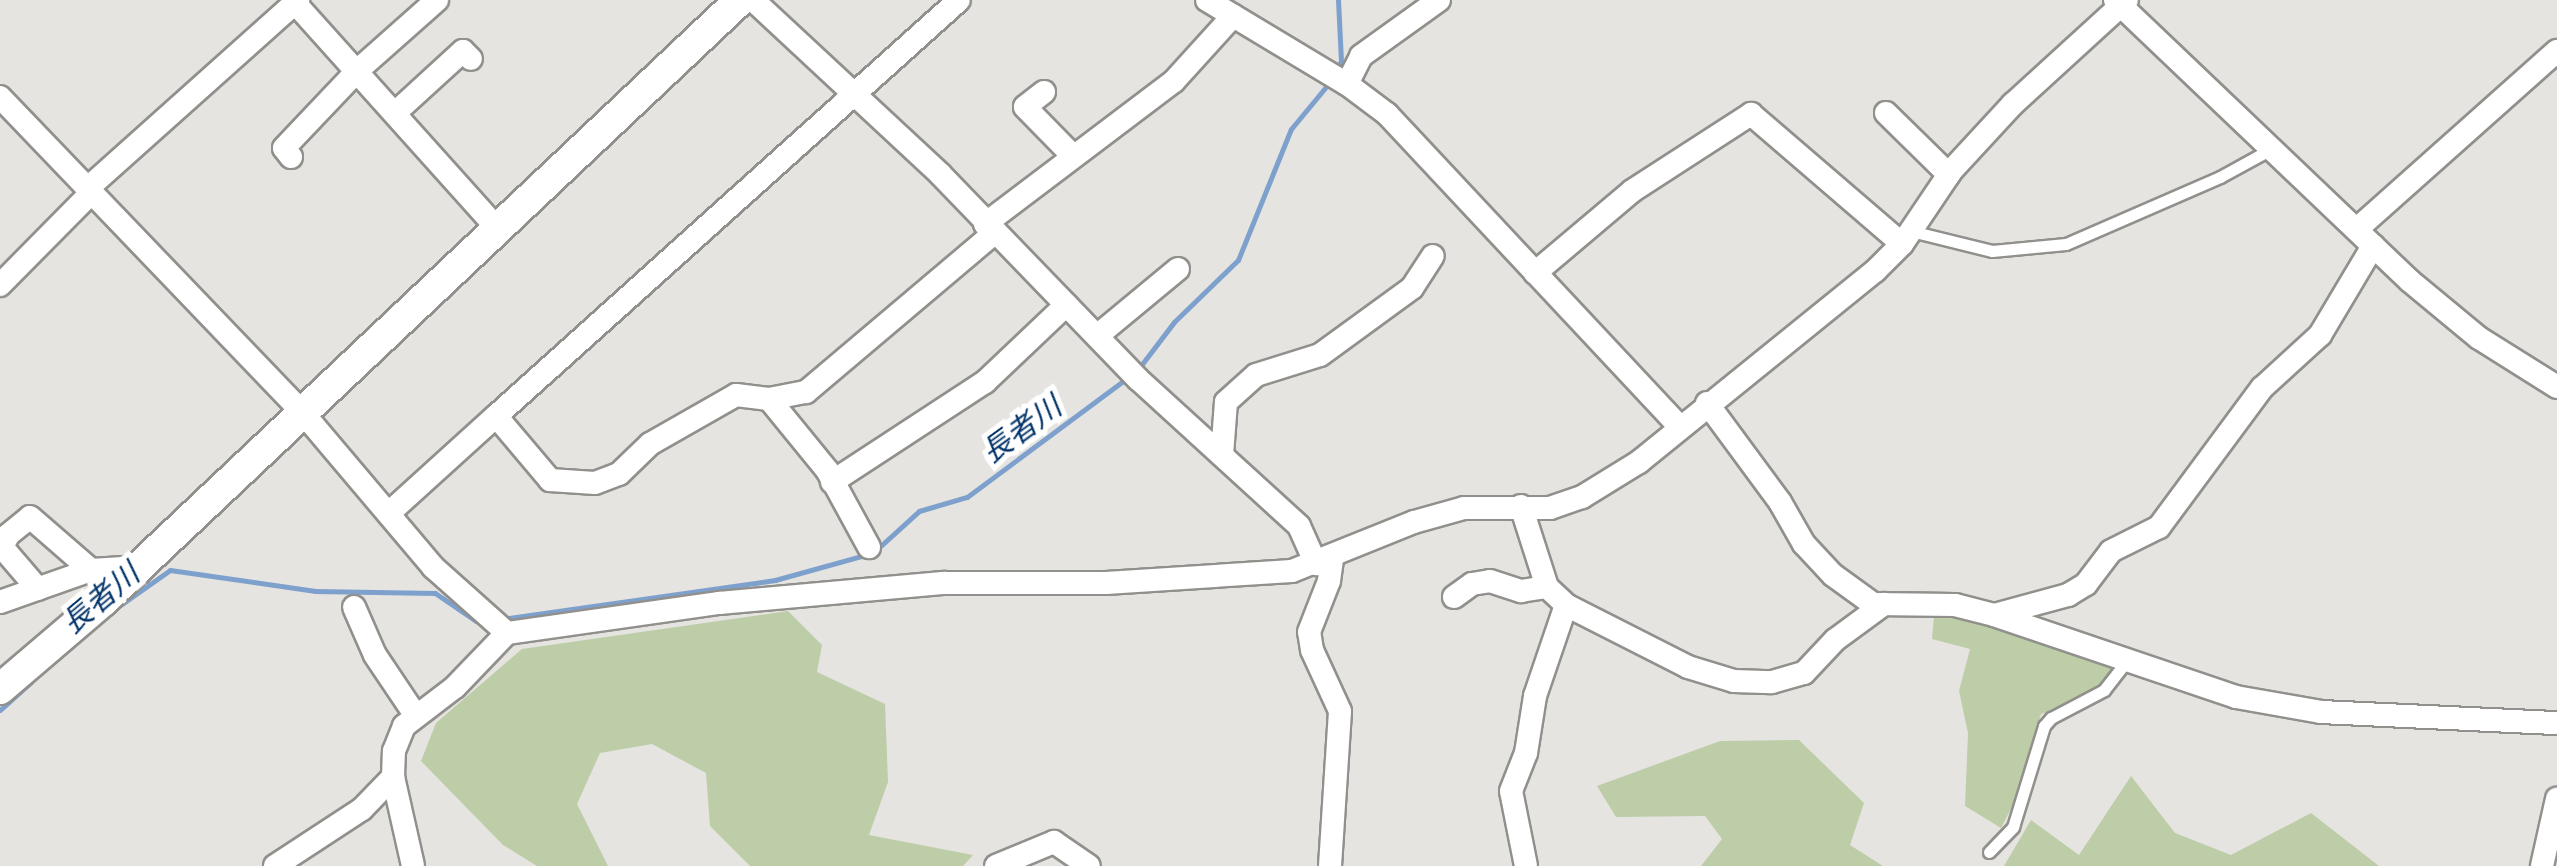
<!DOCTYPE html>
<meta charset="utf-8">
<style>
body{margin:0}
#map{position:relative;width:2557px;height:866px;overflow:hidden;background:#e6e4e0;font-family:"Archivo Narrow","Noto Sans JP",sans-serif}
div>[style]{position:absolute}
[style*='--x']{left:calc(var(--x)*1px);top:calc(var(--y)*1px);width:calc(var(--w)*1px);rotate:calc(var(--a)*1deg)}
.green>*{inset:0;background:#bccda7}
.stream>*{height:5px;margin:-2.5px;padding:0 2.5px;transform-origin:2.5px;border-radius:2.5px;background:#7da0cd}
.roads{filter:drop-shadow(2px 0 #91908c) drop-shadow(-2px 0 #91908c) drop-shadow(0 2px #91908c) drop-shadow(0 -2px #91908c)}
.lane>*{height:11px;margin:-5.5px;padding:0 5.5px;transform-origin:5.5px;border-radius:5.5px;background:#fff}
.street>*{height:22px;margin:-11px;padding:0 11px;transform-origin:11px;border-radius:11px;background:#fff}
.secondary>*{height:30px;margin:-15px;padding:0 15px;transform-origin:15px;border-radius:15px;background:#fff}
span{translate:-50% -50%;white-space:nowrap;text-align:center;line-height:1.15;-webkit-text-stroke:10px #fff;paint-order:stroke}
.water-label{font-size:30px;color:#013369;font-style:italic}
</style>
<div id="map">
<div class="green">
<div style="clip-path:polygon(788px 611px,822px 645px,817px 672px,885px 704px,888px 782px,869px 835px,973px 855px,963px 866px,750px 866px,710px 826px,706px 773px,652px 744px,600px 753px,577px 804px,608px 866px,537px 866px,503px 845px,421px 761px,436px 723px,522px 649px)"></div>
<div style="clip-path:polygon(1956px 614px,2119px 667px,2108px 684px,2078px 702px,2041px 714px,2019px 793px,2001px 828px,1965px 806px,1968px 733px,1959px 691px,1970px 649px,1932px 639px,1934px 616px)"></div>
<div style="clip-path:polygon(1799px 740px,1864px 803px,1850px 845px,1883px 866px,1701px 866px,1722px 839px,1705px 816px,1616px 817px,1597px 786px,1720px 741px)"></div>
<div style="clip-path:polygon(2131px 776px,2175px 833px,2231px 855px,2311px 813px,2379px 866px,2004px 866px,2031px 820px,2079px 855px)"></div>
</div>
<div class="stream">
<div style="--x:1337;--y:69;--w:9;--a:-63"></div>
<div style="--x:1341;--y:61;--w:61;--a:-92.8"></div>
<div style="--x:1139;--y:368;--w:58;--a:-52.7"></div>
<div style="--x:1174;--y:322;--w:89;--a:-44.1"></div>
<div style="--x:1238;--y:260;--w:141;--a:-68"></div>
<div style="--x:1291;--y:129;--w:60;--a:-50.4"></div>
<div style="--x:875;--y:551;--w:59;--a:-42.3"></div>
<div style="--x:919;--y:511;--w:50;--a:-16.3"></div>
<div style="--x:967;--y:497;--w:199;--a:-36.6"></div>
<div style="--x:119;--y:606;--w:62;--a:-35.2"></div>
<div style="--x:170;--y:570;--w:147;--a:8.2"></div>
<div style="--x:315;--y:591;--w:120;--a:1"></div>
<div style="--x:435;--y:593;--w:50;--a:34.3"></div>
<div style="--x:509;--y:618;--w:269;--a:-8.1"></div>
<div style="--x:775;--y:580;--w:93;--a:-15.5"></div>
<div style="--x:0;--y:710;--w:42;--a:-42.1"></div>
</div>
<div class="roads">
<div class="lane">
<div style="--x:1911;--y:231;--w:83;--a:13.9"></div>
<div style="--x:1992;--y:251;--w:74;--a:-5.4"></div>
<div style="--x:2066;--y:244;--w:168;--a:-23.5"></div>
<div style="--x:2220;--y:177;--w:60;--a:-28.7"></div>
<div style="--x:1989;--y:852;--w:35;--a:-46"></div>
<div style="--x:2013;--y:827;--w:106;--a:-72.9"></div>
<div style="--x:2044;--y:726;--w:11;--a:-49"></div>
<div style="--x:2051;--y:718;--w:60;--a:-27.8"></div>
<div style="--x:2104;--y:690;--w:36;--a:-52"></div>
</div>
<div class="street">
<div style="--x:753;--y:0;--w:255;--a:42.9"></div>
<div style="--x:940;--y:174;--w:285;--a:46"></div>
<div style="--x:1138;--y:379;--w:218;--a:42.4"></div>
<div style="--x:1299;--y:526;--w:42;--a:65.9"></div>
<div style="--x:1207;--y:0;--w:163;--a:31"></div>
<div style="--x:1347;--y:84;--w:50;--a:36.9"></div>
<div style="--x:1387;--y:114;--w:427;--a:46.9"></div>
<div style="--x:2115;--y:0;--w:407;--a:43.6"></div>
<div style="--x:2410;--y:281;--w:89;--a:39.6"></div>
<div style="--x:2479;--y:338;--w:92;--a:32.1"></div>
<div style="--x:295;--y:3;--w:304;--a:48.1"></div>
<div style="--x:1347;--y:84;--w:31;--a:-63"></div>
<div style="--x:1361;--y:56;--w:96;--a:-35.7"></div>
<div style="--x:1044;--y:92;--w:24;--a:142"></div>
<div style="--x:1025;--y:107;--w:69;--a:45.6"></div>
<div style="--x:0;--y:97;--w:438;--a:46.2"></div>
<div style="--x:303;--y:413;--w:202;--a:49.8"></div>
<div style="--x:433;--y:567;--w:99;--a:41.7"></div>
<div style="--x:395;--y:113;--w:92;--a:-42.4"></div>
<div style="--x:463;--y:51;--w:11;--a:45"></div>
<div style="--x:1886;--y:113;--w:88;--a:44.5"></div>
<div style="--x:291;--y:157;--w:11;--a:-128"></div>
<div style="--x:284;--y:148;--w:106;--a:-46.5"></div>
<div style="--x:357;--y:71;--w:107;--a:-41.6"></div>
<div style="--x:88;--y:188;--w:282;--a:-41.8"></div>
<div style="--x:985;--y:224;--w:237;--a:-37.1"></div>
<div style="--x:1174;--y:81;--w:88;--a:-47.8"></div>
<div style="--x:2357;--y:229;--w:268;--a:-41.7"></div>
<div style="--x:1535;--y:273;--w:127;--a:-40.2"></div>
<div style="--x:1632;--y:191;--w:142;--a:-32.9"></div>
<div style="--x:1751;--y:114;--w:199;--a:40.7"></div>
<div style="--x:0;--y:285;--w:131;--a:-45.3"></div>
<div style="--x:1097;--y:336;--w:105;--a:-39.6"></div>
<div style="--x:769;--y:399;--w:92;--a:50.8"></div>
<div style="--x:827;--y:470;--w:88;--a:61.4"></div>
<div style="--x:1707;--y:403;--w:123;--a:53.6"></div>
<div style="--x:1780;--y:502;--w:48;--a:60.3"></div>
<div style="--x:1804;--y:544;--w:42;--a:46.9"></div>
<div style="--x:1833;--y:575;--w:49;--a:35.9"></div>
<div style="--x:1873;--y:604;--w:82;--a:0.7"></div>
<div style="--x:1955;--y:605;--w:40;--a:14.4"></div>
<div style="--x:1994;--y:615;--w:77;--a:-15.1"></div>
<div style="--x:2068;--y:595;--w:21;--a:-31"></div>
<div style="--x:2086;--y:584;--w:41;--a:-52.9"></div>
<div style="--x:2111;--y:551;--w:54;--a:-26.6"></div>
<div style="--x:2159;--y:527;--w:173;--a:-53.5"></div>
<div style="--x:2262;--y:388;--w:79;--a:-42.4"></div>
<div style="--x:2320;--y:335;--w:104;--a:-59.2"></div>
<div style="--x:496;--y:416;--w:622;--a:-41.94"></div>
<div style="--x:1222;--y:455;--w:53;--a:-85.7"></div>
<div style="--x:1226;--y:402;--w:40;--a:-42"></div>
<div style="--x:1256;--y:375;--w:67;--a:-17.4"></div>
<div style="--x:1320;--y:355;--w:114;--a:-36.1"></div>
<div style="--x:1412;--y:288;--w:38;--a:-57"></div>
<div style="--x:832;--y:482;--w:183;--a:-33.2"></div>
<div style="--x:985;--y:382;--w:112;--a:-43.5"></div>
<div style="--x:1521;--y:506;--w:85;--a:72.2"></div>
<div style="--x:1547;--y:587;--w:26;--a:43"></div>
<div style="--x:1566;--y:605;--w:137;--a:26.9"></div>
<div style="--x:1688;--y:667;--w:48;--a:16.9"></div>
<div style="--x:1734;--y:681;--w:38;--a:2"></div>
<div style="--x:1772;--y:682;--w:33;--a:-16"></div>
<div style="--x:1804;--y:673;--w:45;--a:-46.8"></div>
<div style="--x:1835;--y:640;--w:61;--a:-36.3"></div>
<div style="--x:389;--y:513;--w:144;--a:-42.2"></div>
<div style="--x:496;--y:416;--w:84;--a:49.8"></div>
<div style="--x:550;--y:480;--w:45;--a:3.8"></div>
<div style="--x:595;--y:483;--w:26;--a:-21"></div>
<div style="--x:619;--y:474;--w:43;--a:-44.1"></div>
<div style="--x:650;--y:444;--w:99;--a:-29.7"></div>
<div style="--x:736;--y:395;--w:33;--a:7"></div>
<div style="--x:769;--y:399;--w:38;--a:-11"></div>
<div style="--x:806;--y:392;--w:246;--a:-40.2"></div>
<div style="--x:38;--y:589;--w:55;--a:-130.6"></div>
<div style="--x:2;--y:547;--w:13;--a:-63"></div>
<div style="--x:8;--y:535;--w:28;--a:-39"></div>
<div style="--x:30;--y:517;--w:81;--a:41"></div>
<div style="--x:1454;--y:597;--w:22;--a:-36"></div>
<div style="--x:1472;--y:584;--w:18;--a:-9"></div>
<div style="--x:1490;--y:581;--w:33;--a:18"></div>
<div style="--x:1521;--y:591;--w:26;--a:-9"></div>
<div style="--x:0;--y:602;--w:96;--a:-19.4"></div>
<div style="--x:91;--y:570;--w:48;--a:-3.6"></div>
<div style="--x:354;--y:607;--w:52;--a:66.4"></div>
<div style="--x:375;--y:655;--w:73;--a:56.1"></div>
<div style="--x:1994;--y:615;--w:256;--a:18.7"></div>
<div style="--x:2236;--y:697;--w:86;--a:10"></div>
<div style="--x:2321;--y:712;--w:236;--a:2.7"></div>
<div style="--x:393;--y:777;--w:91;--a:77.3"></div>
<div style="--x:275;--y:866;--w:104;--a:-33.2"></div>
<div style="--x:362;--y:809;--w:45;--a:-45.9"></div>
<div style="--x:393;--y:777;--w:26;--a:-88"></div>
<div style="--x:394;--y:751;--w:27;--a:-68"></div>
<div style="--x:404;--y:726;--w:64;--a:-37.4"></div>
<div style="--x:455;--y:687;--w:75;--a:-46.1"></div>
<div style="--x:507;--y:633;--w:214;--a:-8.1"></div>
<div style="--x:719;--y:603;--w:227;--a:-5.1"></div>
<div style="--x:945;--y:583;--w:161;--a:0"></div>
<div style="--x:1106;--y:583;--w:186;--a:-3.7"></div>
<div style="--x:1292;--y:571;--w:131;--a:-21.9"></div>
<div style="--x:1414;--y:522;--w:52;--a:-15.6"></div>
<div style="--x:1464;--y:508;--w:86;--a:0"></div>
<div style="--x:1550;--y:508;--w:34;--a:-19"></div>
<div style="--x:1582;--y:497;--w:67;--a:-31.6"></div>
<div style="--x:1639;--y:462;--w:304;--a:-39"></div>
<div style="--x:1875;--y:271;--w:38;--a:-45"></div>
<div style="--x:1902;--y:244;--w:89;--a:-56"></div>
<div style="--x:1952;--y:170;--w:90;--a:-47.3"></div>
<div style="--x:2013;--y:104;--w:154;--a:-42.4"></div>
<div style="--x:996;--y:866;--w:63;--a:-22.5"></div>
<div style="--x:1054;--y:842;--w:42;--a:34.4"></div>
<div style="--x:1330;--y:866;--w:155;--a:-86.3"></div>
<div style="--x:1340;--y:711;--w:67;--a:-114.7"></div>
<div style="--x:1312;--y:650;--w:18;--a:-99"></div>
<div style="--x:1309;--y:632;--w:55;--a:-68.6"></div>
<div style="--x:1329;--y:581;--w:22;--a:-82"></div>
<div style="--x:1526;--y:866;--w:76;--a:-101.3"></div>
<div style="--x:1511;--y:791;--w:41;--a:-68.5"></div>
<div style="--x:1526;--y:753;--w:58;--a:-81"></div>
<div style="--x:1535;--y:696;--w:96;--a:-71.2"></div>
<div style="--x:2542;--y:866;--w:69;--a:-77.4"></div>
</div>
<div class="secondary">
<div style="--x:0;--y:689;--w:135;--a:-40.5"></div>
<div style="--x:103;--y:601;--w:876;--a:-43.33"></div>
</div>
</div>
<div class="water-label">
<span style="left:1021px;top:429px;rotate:-36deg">長者川</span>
<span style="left:100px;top:598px;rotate:-40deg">長者川</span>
</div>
</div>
